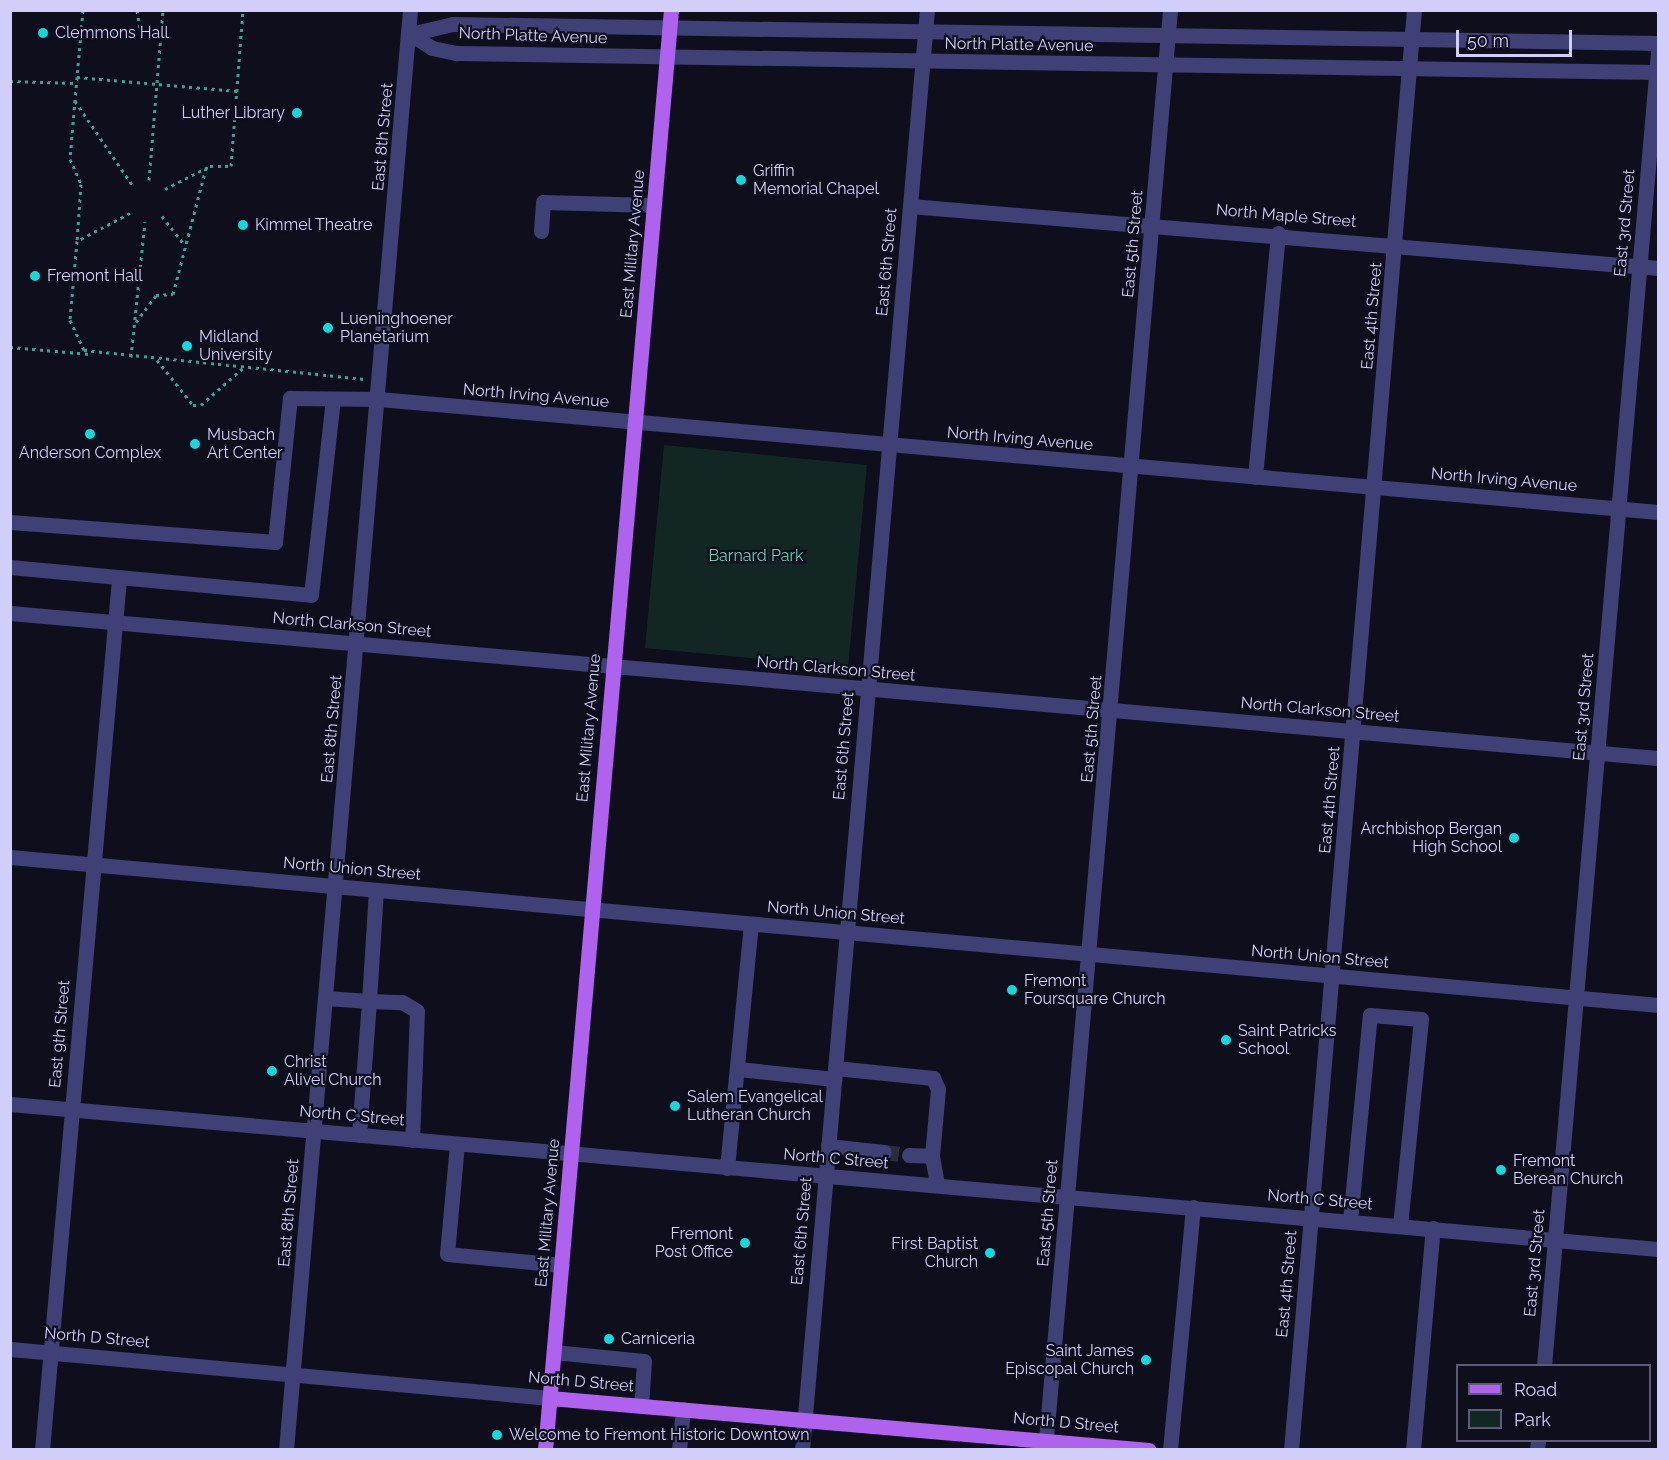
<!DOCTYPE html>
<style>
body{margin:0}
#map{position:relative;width:1669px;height:1460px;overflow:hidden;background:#0f0e1d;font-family:Raleway,sans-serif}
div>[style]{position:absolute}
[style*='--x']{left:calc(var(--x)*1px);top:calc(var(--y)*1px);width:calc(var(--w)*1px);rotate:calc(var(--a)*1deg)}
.green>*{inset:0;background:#122624}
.minor-tunnel>*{height:15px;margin-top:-7.5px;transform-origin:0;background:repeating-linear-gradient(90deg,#2c2b3e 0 15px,transparent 0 23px)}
.path>*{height:3px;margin-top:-1.5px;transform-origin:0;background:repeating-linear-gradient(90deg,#3aa294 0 3px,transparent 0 7.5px)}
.minor>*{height:15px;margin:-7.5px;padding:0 7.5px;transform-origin:7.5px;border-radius:7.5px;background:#3e4076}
.major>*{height:15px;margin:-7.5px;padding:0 7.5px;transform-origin:7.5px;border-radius:7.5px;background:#af62ed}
.dots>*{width:16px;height:16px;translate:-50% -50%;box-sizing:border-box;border:3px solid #0f0e1d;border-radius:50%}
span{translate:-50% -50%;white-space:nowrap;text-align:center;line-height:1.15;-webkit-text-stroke:4.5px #0f0e1d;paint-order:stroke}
.poi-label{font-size:16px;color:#d1cffa}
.left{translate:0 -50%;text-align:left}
.right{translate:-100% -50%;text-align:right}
.street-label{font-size:16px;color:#d1cffa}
.park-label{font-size:16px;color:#64d0ae}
.frame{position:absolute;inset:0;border:12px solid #d1cffa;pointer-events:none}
.legend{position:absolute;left:1456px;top:1364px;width:195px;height:78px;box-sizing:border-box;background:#0f0e1d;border:2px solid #5d5b75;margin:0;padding:8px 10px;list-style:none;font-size:18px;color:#d1cffa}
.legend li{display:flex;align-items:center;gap:12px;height:30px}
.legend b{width:30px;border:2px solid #5d5b75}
.scale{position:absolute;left:1456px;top:30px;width:116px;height:27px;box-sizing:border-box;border:3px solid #d1cffa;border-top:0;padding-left:8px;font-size:18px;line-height:21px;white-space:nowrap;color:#d1cffa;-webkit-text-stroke:4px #0f0e1d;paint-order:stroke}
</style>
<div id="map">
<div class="green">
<div style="clip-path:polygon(664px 445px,867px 465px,848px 667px,645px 648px)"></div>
</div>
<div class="minor-tunnel">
<div style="--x:884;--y:1152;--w:25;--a:7"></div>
</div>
<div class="path">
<div style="--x:83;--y:10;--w:67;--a:95.1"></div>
<div style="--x:77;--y:77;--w:161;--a:5"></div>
<div style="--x:137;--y:10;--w:25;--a:81"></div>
<div style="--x:141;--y:35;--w:20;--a:6"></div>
<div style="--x:81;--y:31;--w:60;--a:3.8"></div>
<div style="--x:77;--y:77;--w:82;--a:94.9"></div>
<div style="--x:70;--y:159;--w:27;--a:66"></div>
<div style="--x:81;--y:184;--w:57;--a:94"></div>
<div style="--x:10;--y:81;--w:66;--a:1.7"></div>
<div style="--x:75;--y:101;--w:103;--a:55.7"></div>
<div style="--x:149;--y:180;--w:171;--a:-85.3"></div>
<div style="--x:165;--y:189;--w:51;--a:-27.1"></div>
<div style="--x:210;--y:166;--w:21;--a:0"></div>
<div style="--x:231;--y:166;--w:156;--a:-85.6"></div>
<div style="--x:130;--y:213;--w:60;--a:152.2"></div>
<div style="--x:77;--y:241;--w:79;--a:95.1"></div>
<div style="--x:70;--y:320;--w:33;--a:65"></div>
<div style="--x:84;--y:350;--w:282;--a:5.9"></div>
<div style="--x:162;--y:216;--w:37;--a:52"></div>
<div style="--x:136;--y:322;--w:34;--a:-53"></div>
<div style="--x:156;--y:295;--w:17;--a:-3"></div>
<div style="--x:173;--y:294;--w:130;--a:-75.3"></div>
<div style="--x:10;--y:347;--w:80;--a:5"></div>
<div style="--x:131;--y:357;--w:136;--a:-84.1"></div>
<div style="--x:157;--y:360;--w:58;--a:51.3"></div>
<div style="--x:193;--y:405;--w:8;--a:0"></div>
<div style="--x:201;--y:405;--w:56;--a:-41.4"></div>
</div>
<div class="minor">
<div style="--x:410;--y:34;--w:26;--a:32"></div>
<div style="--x:432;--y:48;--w:25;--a:12"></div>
<div style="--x:456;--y:53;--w:1202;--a:0.91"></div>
<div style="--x:410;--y:34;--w:44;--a:-13.1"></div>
<div style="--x:453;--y:24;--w:1205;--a:0.9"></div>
<div style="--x:910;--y:206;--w:751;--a:4.74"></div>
<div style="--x:541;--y:231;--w:29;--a:-86"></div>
<div style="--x:543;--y:202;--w:111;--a:1.5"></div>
<div style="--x:1255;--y:477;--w:245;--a:-84.6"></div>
<div style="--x:10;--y:522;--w:266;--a:4.3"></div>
<div style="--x:275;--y:542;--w:145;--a:-84.1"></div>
<div style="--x:290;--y:398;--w:89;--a:0.6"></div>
<div style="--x:379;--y:399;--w:1284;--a:5.05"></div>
<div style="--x:10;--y:567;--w:302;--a:5.3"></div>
<div style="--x:311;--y:595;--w:197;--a:-83.6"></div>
<div style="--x:10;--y:613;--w:1654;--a:5.03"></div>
<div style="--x:10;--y:857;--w:1655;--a:5.13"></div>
<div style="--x:376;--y:890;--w:111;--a:93.6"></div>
<div style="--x:369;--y:1001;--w:33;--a:2"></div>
<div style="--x:402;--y:1002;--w:17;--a:31"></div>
<div style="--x:417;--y:1011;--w:129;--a:92.2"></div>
<div style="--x:326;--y:998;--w:43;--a:4"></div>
<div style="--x:369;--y:1001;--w:134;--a:94.3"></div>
<div style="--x:835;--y:1068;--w:99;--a:5.8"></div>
<div style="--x:933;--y:1078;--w:12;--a:66"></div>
<div style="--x:938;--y:1089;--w:67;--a:95.1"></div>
<div style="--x:932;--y:1156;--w:29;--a:80"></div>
<div style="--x:738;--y:1069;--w:97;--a:5.9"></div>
<div style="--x:10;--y:1104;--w:1654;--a:5.03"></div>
<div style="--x:457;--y:1144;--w:110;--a:95.2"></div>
<div style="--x:447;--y:1254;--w:115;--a:5.5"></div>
<div style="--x:828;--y:1146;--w:56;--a:6.1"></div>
<div style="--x:909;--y:1155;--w:23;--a:2"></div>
<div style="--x:727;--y:1168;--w:245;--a:-84.4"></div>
<div style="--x:1350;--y:1221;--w:207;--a:-84.5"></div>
<div style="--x:1370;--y:1015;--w:51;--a:4.5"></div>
<div style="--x:1421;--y:1019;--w:207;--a:95.8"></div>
<div style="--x:10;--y:1349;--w:542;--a:5.18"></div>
<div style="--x:554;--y:1352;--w:90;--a:5.7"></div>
<div style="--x:644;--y:1361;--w:45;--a:93.8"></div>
<div style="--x:1544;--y:1366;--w:1319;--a:-85.04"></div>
<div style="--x:42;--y:1450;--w:875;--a:-84.95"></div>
<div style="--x:286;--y:1450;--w:1445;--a:-85.08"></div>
<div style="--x:679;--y:1450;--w:41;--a:-84.4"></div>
<div style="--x:802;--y:1450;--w:1445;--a:-85.04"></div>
<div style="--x:1045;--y:1450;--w:1445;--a:-85.04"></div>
<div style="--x:1170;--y:1450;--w:244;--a:-84.6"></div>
<div style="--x:1291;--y:1450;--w:1445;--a:-85.12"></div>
<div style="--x:1413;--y:1450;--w:223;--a:-84.9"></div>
<div style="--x:1537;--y:1450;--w:10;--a:-84"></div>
</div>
<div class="major">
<div style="--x:550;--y:1398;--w:601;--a:4.96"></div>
<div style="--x:545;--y:1450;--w:1446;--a:-85"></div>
</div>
<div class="dots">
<div style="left:43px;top:33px;background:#19d6db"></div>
<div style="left:297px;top:113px;background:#19d6db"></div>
<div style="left:741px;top:180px;background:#19d6db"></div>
<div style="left:243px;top:225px;background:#19d6db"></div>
<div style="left:35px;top:276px;background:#19d6db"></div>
<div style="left:328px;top:328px;background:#19d6db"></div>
<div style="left:187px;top:346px;background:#19d6db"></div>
<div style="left:90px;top:434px;background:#19d6db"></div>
<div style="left:195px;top:444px;background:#19d6db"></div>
<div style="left:1514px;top:838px;background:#19d6db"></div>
<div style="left:1012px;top:990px;background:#19d6db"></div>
<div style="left:1226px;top:1040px;background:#19d6db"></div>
<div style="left:272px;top:1071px;background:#19d6db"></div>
<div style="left:675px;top:1106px;background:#19d6db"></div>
<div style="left:1501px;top:1170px;background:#19d6db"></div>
<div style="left:745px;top:1243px;background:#19d6db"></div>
<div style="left:990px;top:1253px;background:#19d6db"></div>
<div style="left:609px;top:1339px;background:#19d6db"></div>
<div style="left:1146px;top:1360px;background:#19d6db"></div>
<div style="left:497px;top:1435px;background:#19d6db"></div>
</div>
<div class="poi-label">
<span class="left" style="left:55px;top:33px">Clemmons Hall</span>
<span class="right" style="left:285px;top:113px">Luther Library</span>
<span class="left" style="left:753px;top:180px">Griffin<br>Memorial Chapel</span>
<span class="left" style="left:255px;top:225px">Kimmel Theatre</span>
<span class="left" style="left:47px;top:276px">Fremont Hall</span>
<span class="left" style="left:340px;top:328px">Lueninghoener<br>Planetarium</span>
<span class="left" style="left:199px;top:346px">Midland<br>University</span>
<span class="left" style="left:207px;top:444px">Musbach<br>Art Center</span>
<span style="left:90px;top:453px">Anderson Complex</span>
<span class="right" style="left:1502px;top:838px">Archbishop Bergan<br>High School</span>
<span class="left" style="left:1024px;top:990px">Fremont<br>Foursquare Church</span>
<span class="left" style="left:1238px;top:1040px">Saint Patricks<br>School</span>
<span class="left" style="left:284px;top:1071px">Christ<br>Alivel Church</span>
<span class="left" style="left:687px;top:1106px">Salem Evangelical<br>Lutheran Church</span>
<span class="left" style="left:1513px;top:1170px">Fremont<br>Berean Church</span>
<span class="right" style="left:733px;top:1243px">Fremont<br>Post Office</span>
<span class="right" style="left:978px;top:1253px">First Baptist<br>Church</span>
<span class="left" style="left:621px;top:1339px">Carniceria</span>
<span class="right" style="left:1134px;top:1360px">Saint James<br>Episcopal Church</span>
<span class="left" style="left:509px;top:1435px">Welcome to Fremont Historic Downtown</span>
</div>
<div class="street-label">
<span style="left:533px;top:36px;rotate:2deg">North Platte Avenue</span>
<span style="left:1019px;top:45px;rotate:1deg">North Platte Avenue</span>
<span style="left:383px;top:137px;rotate:-85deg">East 8th Street</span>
<span style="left:1286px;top:216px;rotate:5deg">North Maple Street</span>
<span style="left:1625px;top:223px;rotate:-85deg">East 3rd Street</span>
<span style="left:633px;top:244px;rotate:-85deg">East Military Avenue</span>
<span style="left:1133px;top:244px;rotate:-85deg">East 5th Street</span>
<span style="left:887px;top:262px;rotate:-85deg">East 6th Street</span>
<span style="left:1372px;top:316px;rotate:-85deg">East 4th Street</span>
<span style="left:536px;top:396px;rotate:5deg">North Irving Avenue</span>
<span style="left:1020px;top:439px;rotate:5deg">North Irving Avenue</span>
<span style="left:1504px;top:480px;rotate:5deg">North Irving Avenue</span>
<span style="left:352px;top:625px;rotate:5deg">North Clarkson Street</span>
<span style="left:836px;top:669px;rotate:5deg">North Clarkson Street</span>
<span style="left:1584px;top:707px;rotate:-85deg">East 3rd Street</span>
<span style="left:1320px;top:710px;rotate:5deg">North Clarkson Street</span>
<span style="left:589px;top:728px;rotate:-85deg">East Military Avenue</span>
<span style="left:332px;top:729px;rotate:-85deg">East 8th Street</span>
<span style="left:1092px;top:729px;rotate:-85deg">East 5th Street</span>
<span style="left:844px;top:746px;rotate:-85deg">East 6th Street</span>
<span style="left:1330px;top:800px;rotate:-85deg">East 4th Street</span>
<span style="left:352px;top:869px;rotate:5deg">North Union Street</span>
<span style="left:836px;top:913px;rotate:5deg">North Union Street</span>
<span style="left:1320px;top:957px;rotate:5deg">North Union Street</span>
<span style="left:60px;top:1034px;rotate:-85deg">East 9th Street</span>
<span style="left:352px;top:1116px;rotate:5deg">North C Street</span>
<span style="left:836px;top:1159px;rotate:5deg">North C Street</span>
<span style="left:1320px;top:1200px;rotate:5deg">North C Street</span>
<span style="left:289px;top:1213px;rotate:-85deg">East 8th Street</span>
<span style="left:548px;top:1213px;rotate:-85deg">East Military Avenue</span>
<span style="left:1048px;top:1213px;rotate:-85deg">East 5th Street</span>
<span style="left:802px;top:1231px;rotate:-85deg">East 6th Street</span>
<span style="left:1535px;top:1263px;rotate:-85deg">East 3rd Street</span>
<span style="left:1287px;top:1284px;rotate:-85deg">East 4th Street</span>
<span style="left:97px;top:1338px;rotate:5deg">North D Street</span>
<span style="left:581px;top:1382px;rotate:5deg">North D Street</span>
<span style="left:1066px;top:1423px;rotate:5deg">North D Street</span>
</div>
<div class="park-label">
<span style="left:756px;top:556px">Barnard Park</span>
</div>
<div class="frame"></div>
<ul class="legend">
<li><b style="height:8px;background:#af62ed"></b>Road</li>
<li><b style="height:16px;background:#122624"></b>Park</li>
</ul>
<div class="scale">50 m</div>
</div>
